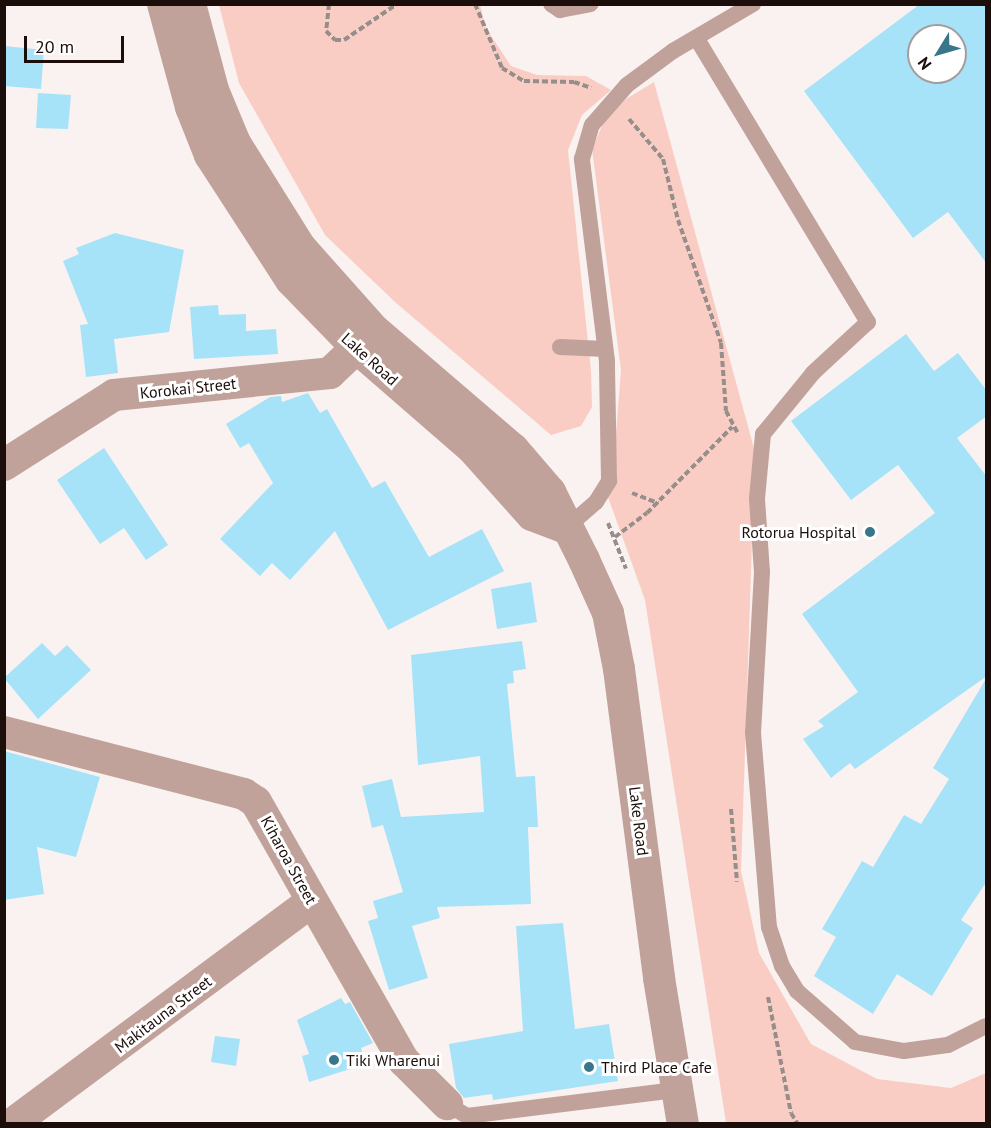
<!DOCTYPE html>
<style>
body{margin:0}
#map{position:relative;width:991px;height:1128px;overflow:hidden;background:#faf2f0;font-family:"PT Sans",sans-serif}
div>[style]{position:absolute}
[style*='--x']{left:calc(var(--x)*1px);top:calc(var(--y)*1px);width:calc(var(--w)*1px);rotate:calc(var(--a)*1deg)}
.green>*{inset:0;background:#f9cdc3}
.building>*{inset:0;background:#a6e3f9}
.path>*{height:4px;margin-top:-2px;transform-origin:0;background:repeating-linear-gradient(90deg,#978d8a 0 6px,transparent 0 9px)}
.lane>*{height:16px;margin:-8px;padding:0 8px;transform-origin:8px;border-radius:8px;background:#c1a29b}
.street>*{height:32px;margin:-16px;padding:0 16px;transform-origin:16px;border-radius:16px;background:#c1a29b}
.dots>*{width:16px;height:16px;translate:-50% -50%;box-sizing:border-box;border:3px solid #fff;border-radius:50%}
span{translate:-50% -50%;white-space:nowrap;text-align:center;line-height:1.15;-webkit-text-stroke:6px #fff;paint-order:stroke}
.street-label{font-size:16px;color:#1a0d0a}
.poi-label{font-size:16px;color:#1a0d0a}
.right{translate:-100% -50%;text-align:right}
.left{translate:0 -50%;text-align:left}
.frame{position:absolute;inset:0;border:6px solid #1a0d0a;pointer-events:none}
.north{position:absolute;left:907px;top:24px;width:60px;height:60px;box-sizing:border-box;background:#fff;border:2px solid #a39e9d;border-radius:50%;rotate:233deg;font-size:16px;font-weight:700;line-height:24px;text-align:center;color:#1a0d0a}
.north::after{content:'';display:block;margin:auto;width:21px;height:27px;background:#37768b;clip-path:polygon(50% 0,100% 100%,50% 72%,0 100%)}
.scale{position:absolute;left:24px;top:36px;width:100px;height:27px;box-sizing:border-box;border:3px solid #1a0d0a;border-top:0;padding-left:8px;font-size:18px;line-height:21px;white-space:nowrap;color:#1a0d0a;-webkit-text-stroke:4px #fff;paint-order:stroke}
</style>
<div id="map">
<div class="green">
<div style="clip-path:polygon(219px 5px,480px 5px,486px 28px,511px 66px,537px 75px,586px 76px,611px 90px,582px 115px,568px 150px,591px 371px,592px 407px,581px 426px,551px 435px,395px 302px,325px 235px,239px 83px)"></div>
<div style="clip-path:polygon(654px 82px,755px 452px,741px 871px,759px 953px,811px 1044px,877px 1079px,951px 1088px,986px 1073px,986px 1123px,726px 1123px,645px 600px,604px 486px,615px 446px,621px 370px,592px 149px,605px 119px,626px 99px)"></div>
</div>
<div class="building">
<div style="clip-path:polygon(evenodd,920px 4px,987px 4px,987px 264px,948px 212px,913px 238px,804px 91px,920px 4px,919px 36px,955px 36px,955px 72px,919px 72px,919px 36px)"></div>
<div style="clip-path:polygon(4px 46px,44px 50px,41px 89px,4px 86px)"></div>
<div style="clip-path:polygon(38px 93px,71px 95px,68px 129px,36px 128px)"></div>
<div style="clip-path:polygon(115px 233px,184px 250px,169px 332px,114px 339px,118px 373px,86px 377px,80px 325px,88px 324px,63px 261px,79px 254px,76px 248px)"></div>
<div style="clip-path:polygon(218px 305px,219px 315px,246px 314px,246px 331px,276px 329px,278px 354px,194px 359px,190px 307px)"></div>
<div style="clip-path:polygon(906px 334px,934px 371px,958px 353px,987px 391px,987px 416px,957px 438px,987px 477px,987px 676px,855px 769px,850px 763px,831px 778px,803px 739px,824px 726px,818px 721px,858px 692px,802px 614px,935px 513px,898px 465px,851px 500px,791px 421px)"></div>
<div style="clip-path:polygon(308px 393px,320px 413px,327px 409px,372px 488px,385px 481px,429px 557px,482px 529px,504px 571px,388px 630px,335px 531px,290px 580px,272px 563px,260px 576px,220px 539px,273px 483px,249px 443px,240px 448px,226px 424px,270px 397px,281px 396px,282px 402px)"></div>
<div style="clip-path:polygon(104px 448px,168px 545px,146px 560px,124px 528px,100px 544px,57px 480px)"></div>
<div style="clip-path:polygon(531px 582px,537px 622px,497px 629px,491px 589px)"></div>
<div style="clip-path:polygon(522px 641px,526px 669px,513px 671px,514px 683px,507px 684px,516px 777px,535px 776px,538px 827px,528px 827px,531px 904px,437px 907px,440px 918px,412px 926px,428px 978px,389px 990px,368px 921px,378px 918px,373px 901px,403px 892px,383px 825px,372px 828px,362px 786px,392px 779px,401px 817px,484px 812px,480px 756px,418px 765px,411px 655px)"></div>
<div style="clip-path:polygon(42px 643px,55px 656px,67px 645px,91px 670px,38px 719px,4px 678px)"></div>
<div style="clip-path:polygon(987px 677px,987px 881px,961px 920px,973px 928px,932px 996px,897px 974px,873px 1014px,814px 976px,836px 937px,822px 929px,862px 861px,873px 867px,904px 815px,921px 824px,949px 779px,933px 768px)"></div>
<div style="clip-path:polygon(4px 751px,100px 777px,76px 857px,37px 847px,44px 894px,4px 900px)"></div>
<div style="clip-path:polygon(563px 923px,575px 1029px,609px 1024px,618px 1081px,493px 1100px,492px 1094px,464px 1098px,456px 1088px,449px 1044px,523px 1031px,516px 926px)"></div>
<div style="clip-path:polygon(341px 998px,345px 1004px,350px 1002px,373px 1043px,361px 1048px,366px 1064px,309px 1082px,302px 1056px,309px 1054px,297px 1020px)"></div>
<div style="clip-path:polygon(215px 1036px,240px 1039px,236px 1066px,211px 1062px)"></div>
</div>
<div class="path">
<div style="--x:329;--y:4;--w:27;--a:96"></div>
<div style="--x:326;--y:31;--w:13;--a:45"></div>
<div style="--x:335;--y:40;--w:9;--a:0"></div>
<div style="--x:344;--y:40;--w:64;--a:-34.2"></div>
<div style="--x:475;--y:4;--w:69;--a:67.1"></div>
<div style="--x:502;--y:68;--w:26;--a:31"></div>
<div style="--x:524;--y:81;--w:50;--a:1.1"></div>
<div style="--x:574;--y:82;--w:18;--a:19"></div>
<div style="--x:629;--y:119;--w:52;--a:49.6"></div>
<div style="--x:663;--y:159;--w:63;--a:76.2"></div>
<div style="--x:678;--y:220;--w:130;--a:70.7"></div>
<div style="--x:721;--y:343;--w:68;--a:85.8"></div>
<div style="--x:726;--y:411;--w:24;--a:62"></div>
<div style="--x:632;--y:493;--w:28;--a:21"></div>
<div style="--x:608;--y:523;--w:49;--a:68.6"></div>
<div style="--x:615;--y:537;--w:40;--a:-37"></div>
<div style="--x:647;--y:513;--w:121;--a:-45.3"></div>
<div style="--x:731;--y:809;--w:73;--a:85.3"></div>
<div style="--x:768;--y:997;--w:118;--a:78.8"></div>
<div style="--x:791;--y:1113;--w:13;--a:58"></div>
</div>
<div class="lane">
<div style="--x:551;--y:4;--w:11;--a:34"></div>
<div style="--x:560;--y:10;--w:31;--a:-11"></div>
<div style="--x:697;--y:39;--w:331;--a:58.9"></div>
<div style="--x:868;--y:322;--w:75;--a:137.2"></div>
<div style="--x:813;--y:373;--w:79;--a:129.3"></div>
<div style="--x:763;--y:434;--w:65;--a:95.3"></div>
<div style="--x:757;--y:499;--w:73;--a:86.1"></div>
<div style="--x:762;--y:572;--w:161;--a:93.2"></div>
<div style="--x:753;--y:733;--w:195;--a:85.3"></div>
<div style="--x:769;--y:927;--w:41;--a:71.6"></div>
<div style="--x:782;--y:966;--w:29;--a:59"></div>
<div style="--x:797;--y:991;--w:77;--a:41.3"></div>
<div style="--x:855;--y:1042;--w:50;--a:10.4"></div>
<div style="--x:904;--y:1051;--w:44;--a:-7.8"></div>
<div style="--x:948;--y:1045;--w:42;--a:-26.6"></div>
<div style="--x:560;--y:347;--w:45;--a:2.5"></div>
<div style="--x:566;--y:528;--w:40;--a:-41"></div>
<div style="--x:596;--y:502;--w:25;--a:-58"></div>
<div style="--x:609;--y:481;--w:120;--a:-91"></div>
<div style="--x:607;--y:361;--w:204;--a:-97.1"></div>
<div style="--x:582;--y:159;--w:35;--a:-74"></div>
<div style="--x:592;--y:125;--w:53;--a:-48.8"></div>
<div style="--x:627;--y:85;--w:57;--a:-36.5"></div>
<div style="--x:673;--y:51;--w:93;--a:-30.4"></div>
<div style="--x:447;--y:1104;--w:23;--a:31"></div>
<div style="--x:467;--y:1116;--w:212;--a:-7.1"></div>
</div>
<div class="street">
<div style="--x:163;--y:4;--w:107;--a:74.8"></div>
<div style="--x:191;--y:107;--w:52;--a:68.4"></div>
<div style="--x:210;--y:155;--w:149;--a:57.1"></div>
<div style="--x:291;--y:280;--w:96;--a:45.8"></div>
<div style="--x:358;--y:349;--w:154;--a:41"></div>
<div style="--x:474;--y:450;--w:87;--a:48.3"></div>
<div style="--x:532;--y:515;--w:36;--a:21"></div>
<div style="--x:190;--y:4;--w:89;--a:75"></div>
<div style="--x:213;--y:90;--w:57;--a:67.5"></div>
<div style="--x:235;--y:143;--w:123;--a:58"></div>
<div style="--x:300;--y:247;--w:111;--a:48.3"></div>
<div style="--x:374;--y:330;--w:183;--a:40.6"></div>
<div style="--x:513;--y:449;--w:57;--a:49.3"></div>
<div style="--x:550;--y:492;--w:76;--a:63.4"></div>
<div style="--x:584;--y:560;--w:58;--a:65.6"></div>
<div style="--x:608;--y:613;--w:57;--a:78.9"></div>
<div style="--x:619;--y:669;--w:312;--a:82.6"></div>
<div style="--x:659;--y:978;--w:148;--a:80.7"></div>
<div style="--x:4;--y:465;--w:130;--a:-32.5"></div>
<div style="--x:114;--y:395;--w:217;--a:-5.8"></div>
<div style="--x:330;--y:373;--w:57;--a:-43.6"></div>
<div style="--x:4;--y:732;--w:248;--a:14.5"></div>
<div style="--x:244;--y:794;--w:14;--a:34"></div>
<div style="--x:256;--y:802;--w:298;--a:60.3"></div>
<div style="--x:404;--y:1061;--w:61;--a:45"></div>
<div style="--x:12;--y:1124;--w:372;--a:-36.6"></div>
</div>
<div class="dots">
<div style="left:870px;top:532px;background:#37768b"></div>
<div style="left:334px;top:1060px;background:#37768b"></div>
<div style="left:589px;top:1067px;background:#37768b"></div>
</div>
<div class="street-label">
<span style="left:370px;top:359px;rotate:42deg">Lake Road</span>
<span style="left:188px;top:388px;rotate:-6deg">Korokai Street</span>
<span style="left:639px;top:821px;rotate:83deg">Lake Road</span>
<span style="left:289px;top:860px;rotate:61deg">Kiharoa Street</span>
<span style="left:163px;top:1014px;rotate:-37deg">Makitauna Street</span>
</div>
<div class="poi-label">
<span class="right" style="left:856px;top:532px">Rotorua Hospital</span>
<span class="left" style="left:346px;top:1060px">Tiki Wharenui</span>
<span class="left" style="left:601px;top:1067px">Third Place Cafe</span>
</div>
<div class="frame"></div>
<div class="north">N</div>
<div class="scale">20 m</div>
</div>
